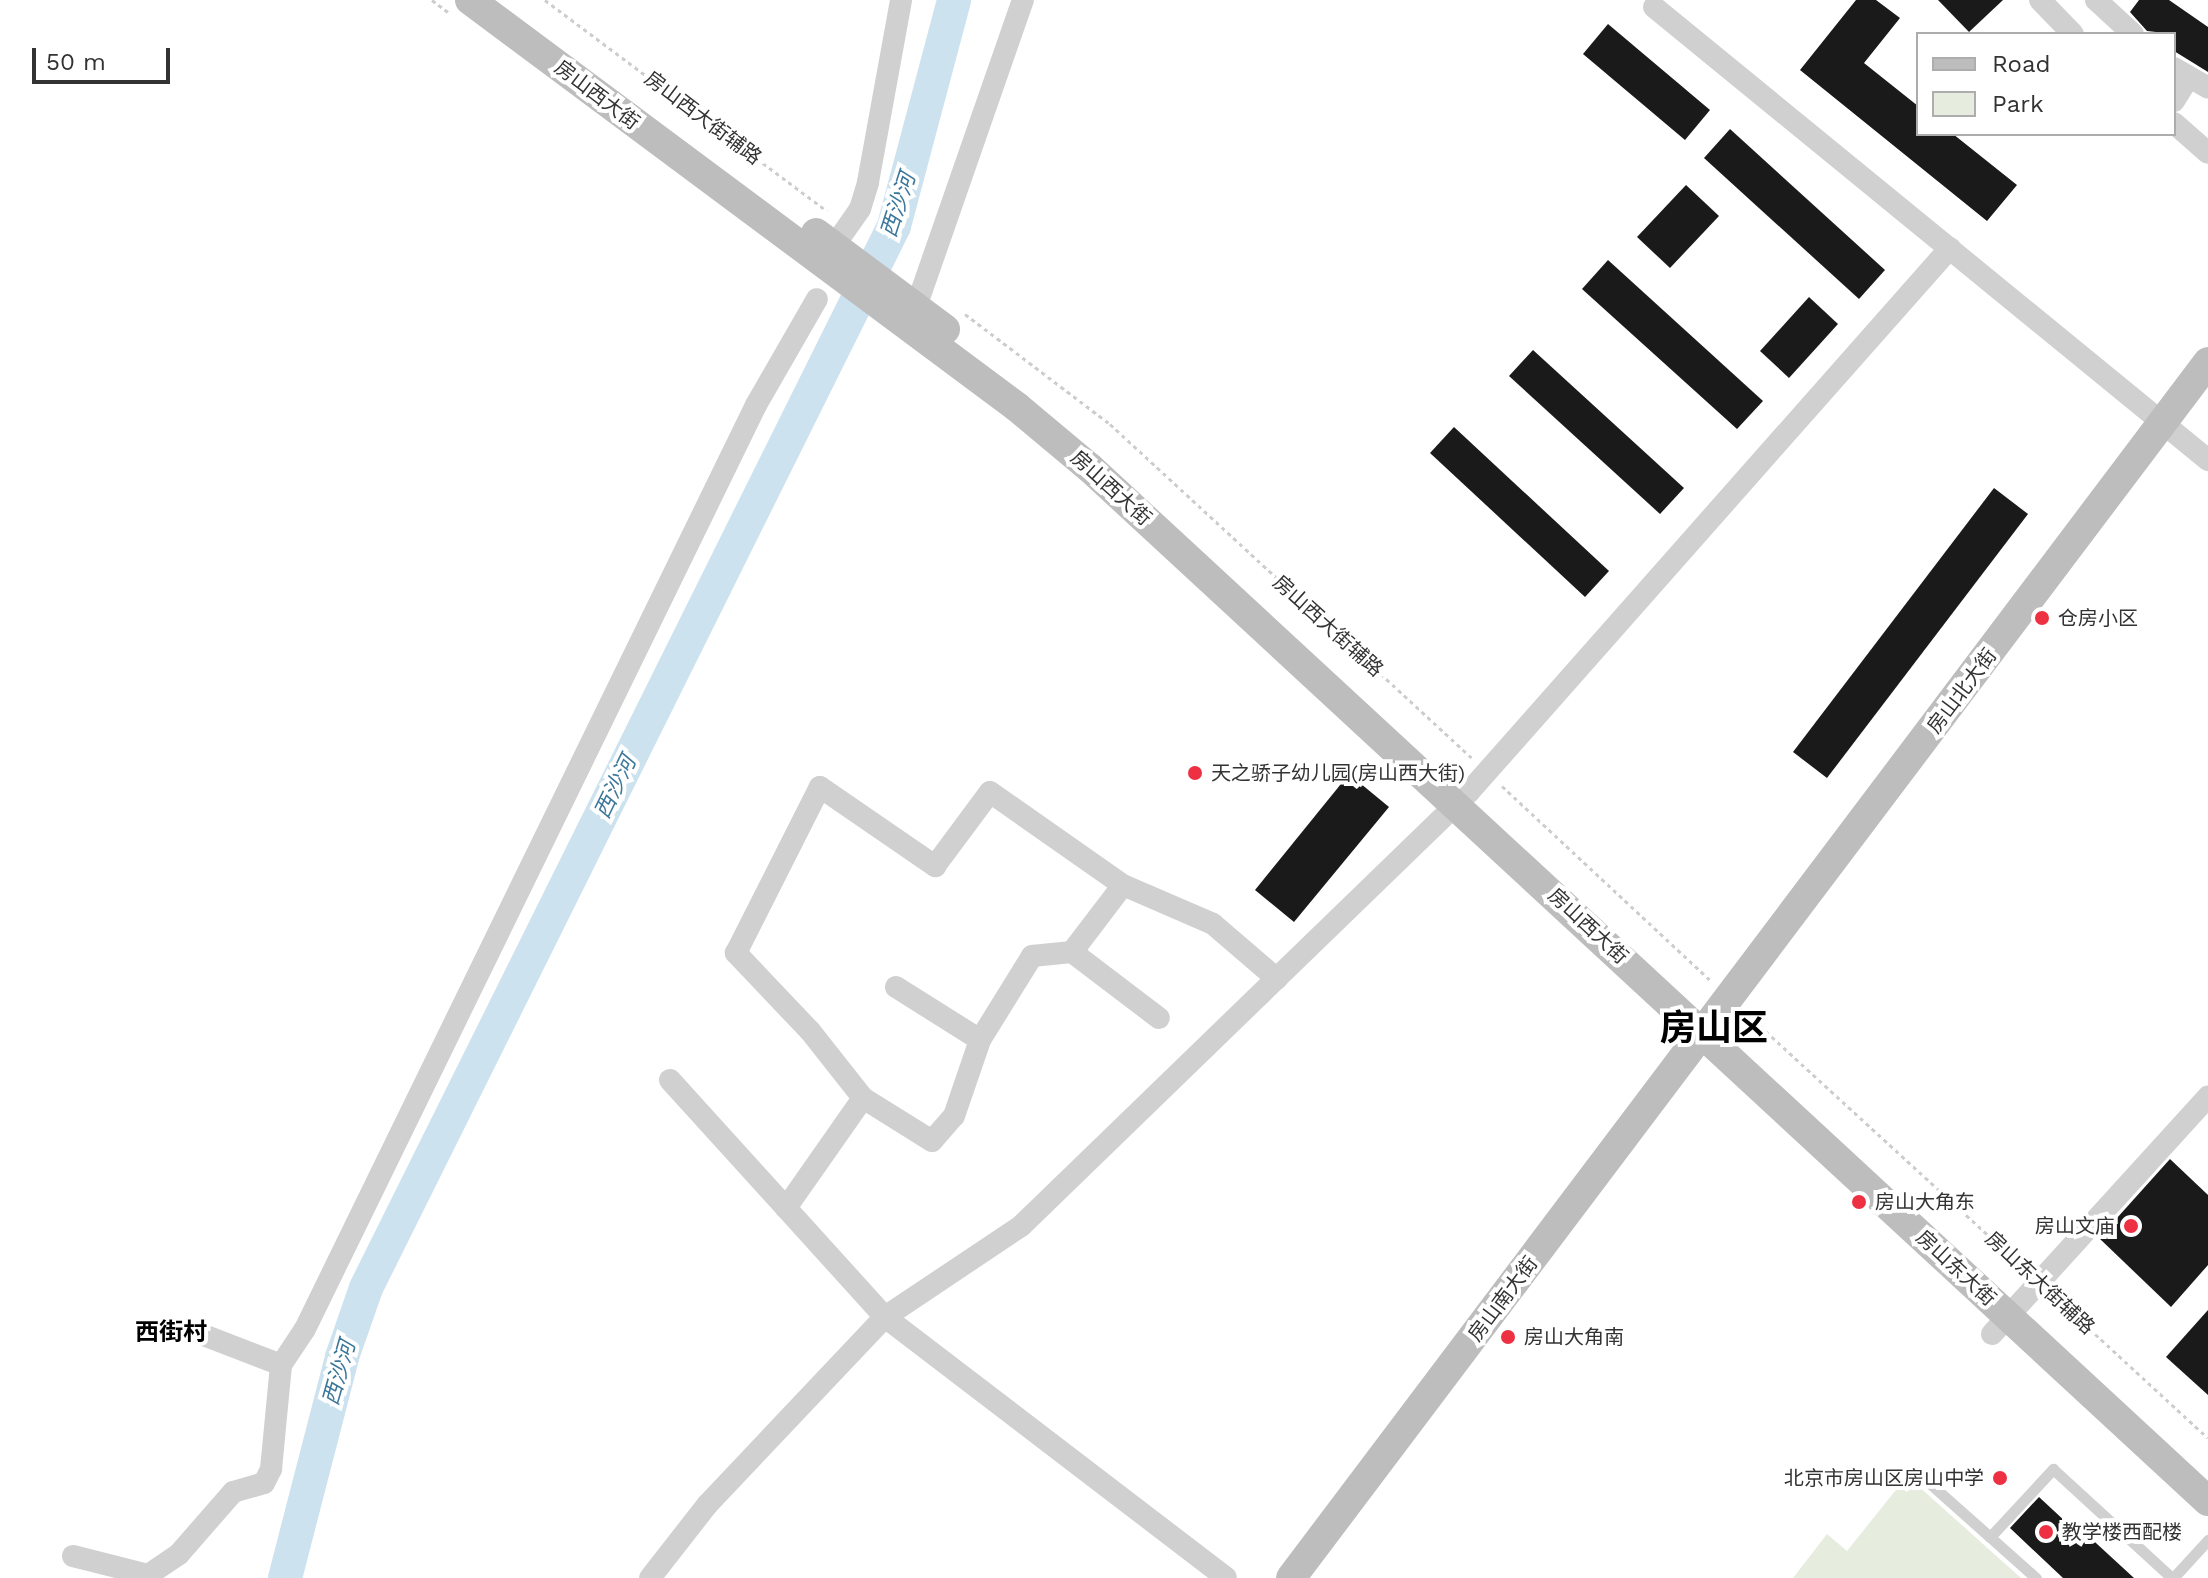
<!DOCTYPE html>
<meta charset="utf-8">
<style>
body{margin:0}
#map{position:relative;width:2208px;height:1578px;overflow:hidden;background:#fff;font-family:"Work Sans","Noto Sans SC",sans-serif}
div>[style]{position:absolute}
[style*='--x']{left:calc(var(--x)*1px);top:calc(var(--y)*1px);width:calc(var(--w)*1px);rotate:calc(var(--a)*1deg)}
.green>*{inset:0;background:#e6ecde}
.river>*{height:34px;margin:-17px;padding:0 17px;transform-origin:17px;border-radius:17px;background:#cde2ef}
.building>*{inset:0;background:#1a1a1a}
.path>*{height:3px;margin-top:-1.5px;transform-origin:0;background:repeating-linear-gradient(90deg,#cdcdcd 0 4px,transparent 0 8px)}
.service>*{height:11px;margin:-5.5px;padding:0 5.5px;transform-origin:5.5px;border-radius:5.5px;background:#d0d0d0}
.minor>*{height:22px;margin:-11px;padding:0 11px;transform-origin:11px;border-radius:11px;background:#d0d0d0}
.secondary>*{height:30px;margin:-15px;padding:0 15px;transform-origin:15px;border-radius:15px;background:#bdbdbd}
.dots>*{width:22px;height:22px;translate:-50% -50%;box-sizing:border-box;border:4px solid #fff;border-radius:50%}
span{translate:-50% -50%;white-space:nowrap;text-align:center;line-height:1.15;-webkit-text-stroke:8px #fff;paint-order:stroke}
.street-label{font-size:20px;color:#333}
.poi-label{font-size:20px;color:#333}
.left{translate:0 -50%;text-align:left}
.right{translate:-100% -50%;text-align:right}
.water-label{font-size:22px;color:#3b779a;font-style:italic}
.quarter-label{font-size:24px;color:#000;font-weight:700}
.town-label{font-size:36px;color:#000;font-weight:700}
.legend{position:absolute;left:1916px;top:32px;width:260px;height:104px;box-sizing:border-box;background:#fff;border:2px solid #adadad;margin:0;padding:10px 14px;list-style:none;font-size:24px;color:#333}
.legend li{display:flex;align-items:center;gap:16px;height:40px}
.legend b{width:40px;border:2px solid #adadad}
.scale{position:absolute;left:32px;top:48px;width:138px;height:36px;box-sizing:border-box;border:4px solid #333;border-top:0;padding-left:10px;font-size:24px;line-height:28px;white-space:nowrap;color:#333;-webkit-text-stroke:6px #fff;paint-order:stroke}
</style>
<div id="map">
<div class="green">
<div style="clip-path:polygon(1907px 1476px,2021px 1578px,1793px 1578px,1827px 1534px,1847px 1551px)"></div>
</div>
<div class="river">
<div style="--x:285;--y:1578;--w:228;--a:-75.5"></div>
<div style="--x:342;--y:1357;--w:73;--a:-70.8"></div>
<div style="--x:366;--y:1288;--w:1186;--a:-63.56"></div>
<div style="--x:894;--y:226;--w:234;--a:-75.1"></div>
</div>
<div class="building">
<div style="clip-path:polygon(1856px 0,1876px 0,1900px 18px,1864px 63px,1918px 106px,1918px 134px,1953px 134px,2017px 185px,1987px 221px,1800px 70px)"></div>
<div style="clip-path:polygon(1938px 0,2003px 0,1969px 32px)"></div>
<div style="clip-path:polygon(2139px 0,2169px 0,2208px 27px,2208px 72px,2174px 51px,2174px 34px,2147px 31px,2130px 12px)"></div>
<div style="clip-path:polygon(1608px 24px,1710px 110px,1685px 140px,1583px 54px)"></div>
<div style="clip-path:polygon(1730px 129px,1885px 270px,1859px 299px,1704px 158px)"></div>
<div style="clip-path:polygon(1686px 185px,1719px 216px,1670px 268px,1637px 237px)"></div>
<div style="clip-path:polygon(1608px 260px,1763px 401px,1737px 429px,1582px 289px)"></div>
<div style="clip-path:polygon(1809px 297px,1838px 324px,1789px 378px,1760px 351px)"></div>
<div style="clip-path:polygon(1533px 350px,1684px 488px,1660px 514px,1509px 376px)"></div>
<div style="clip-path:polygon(1454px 427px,1609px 571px,1585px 597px,1430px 453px)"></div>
<div style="clip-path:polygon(1994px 488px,2028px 514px,1827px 778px,1793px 752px)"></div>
<div style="clip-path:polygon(1349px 774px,1389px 807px,1294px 922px,1255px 890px)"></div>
<div style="clip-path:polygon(2170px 1159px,2208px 1195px,2208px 1265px,2171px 1307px,2099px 1238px)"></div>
<div style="clip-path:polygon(2208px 1310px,2208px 1395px,2166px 1357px)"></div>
<div style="clip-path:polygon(2039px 1497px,2081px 1536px,2084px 1532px,2134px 1578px,2063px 1578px,2010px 1528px)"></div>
</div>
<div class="path">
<div style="--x:432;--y:0;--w:20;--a:37"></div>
<div style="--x:545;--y:0;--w:352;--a:36.8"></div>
<div style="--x:965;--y:314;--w:182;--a:37.2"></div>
<div style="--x:1110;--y:424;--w:494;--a:42.7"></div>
<div style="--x:1502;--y:786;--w:284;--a:43"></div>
<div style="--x:1748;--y:1015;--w:376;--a:42.5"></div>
<div style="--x:2054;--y:1296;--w:209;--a:42.7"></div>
</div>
<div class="service">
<div style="--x:1927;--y:1481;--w:84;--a:41.6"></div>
<div style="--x:2036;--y:1578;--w:62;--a:-138.3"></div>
<div style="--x:1990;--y:1537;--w:93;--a:-47.2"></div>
<div style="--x:2053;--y:1469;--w:161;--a:42.5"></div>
<div style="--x:2173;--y:1578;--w:52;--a:-47.4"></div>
</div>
<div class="minor">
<div style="--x:2040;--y:0;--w:47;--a:45.9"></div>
<div style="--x:2096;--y:0;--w:50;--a:42.6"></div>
<div style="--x:1654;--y:7;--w:716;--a:39.27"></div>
<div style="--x:2174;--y:68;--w:39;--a:30"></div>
<div style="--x:2174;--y:101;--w:26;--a:-58"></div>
<div style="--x:2174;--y:123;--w:45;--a:41.4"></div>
<div style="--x:834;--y:246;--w:45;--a:-54.9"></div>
<div style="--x:860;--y:209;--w:28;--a:-73"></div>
<div style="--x:868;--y:182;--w:185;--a:-79.7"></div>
<div style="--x:916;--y:307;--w:325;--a:-70.8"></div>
<div style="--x:1072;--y:952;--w:109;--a:37.2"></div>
<div style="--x:896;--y:987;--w:99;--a:32.2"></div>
<div style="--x:670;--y:1080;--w:320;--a:47.8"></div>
<div style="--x:885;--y:1317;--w:429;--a:37.4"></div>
<div style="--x:863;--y:1098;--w:81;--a:31.9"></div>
<div style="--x:932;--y:1141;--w:33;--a:-49"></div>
<div style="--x:954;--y:1116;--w:80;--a:-71.1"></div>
<div style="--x:980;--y:1040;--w:99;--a:-58.2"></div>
<div style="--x:1032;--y:956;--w:40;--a:-5.7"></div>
<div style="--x:1072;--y:952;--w:84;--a:-52.7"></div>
<div style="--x:786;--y:1208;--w:134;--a:-55"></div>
<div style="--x:863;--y:1098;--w:85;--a:-128.3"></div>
<div style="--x:810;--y:1031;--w:108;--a:-133.5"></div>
<div style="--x:736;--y:953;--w:186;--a:-63.2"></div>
<div style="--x:820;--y:787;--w:140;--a:34.5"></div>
<div style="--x:935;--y:866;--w:92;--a:-53.4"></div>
<div style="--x:990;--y:792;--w:162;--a:35"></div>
<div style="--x:1123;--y:885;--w:98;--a:23.4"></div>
<div style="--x:1213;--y:924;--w:84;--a:40.7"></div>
<div style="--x:1992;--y:1334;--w:321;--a:-47.7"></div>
<div style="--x:206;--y:1336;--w:80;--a:21.1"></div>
<div style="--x:281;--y:1365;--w:43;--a:-56.3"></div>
<div style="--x:305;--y:1329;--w:1028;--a:-63.98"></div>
<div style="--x:756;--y:405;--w:122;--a:-60.1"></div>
<div style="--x:73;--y:1556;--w:77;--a:14.2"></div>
<div style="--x:148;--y:1575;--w:37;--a:-34"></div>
<div style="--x:179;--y:1554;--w:82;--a:-48.9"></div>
<div style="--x:233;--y:1492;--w:32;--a:-16"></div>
<div style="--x:264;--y:1483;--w:16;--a:-63"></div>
<div style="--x:271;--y:1469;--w:104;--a:-84.5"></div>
<div style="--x:650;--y:1578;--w:93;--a:-52"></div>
<div style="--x:707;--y:1505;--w:259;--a:-46.6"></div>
<div style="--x:885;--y:1317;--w:164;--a:-33.8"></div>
<div style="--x:1021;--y:1226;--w:624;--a:-44.09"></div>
<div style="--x:1469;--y:792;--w:726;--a:-48.52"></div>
</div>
<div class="secondary">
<div style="--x:470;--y:0;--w:682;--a:36.65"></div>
<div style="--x:1017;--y:407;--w:95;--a:39.9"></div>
<div style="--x:1090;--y:468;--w:1522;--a:42.74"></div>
<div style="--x:816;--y:233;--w:161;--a:36.7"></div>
<div style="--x:1291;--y:1578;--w:1523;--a:-52.98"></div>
</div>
<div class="dots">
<div style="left:2042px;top:618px;background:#ed3142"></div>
<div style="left:1195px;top:773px;background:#ed3142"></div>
<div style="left:1859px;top:1202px;background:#ed3142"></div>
<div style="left:2131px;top:1226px;background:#ed3142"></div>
<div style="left:1508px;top:1337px;background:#ed3142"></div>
<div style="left:2000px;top:1478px;background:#ed3142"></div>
<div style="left:2046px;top:1532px;background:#ed3142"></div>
</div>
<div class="street-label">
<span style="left:597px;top:95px;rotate:37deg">房山西大街</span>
<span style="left:703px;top:118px;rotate:37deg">房山西大街辅路</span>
<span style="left:1111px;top:488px;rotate:42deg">房山西大街</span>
<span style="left:1328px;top:626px;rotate:42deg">房山西大街辅路</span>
<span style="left:1962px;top:691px;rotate:-53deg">房山北大街</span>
<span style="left:1588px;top:926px;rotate:43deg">房山西大街</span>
<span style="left:1956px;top:1268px;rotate:43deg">房山东大街</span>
<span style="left:2040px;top:1283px;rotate:43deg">房山东大街辅路</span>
<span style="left:1503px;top:1299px;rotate:-53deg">房山南大街</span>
</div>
<div class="poi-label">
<span class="left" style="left:2058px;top:618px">仓房小区</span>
<span class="left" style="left:1211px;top:773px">天之骄子幼儿园(房山西大街)</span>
<span class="left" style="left:1875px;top:1202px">房山大角东</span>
<span class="right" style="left:2115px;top:1226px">房山文庙</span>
<span class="left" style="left:1524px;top:1337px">房山大角南</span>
<span class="right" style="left:1984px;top:1478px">北京市房山区房山中学</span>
<span class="left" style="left:2062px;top:1532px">教学楼西配楼</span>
</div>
<div class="water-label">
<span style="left:898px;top:205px;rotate:-72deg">西沙河</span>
<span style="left:615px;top:787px;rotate:-64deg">西沙河</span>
<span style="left:339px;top:1373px;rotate:-74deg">西沙河</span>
</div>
<div class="quarter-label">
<span style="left:171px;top:1333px">西街村</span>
</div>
<div class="town-label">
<span style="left:1714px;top:1029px">房山区</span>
</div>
<ul class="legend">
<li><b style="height:10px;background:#bdbdbd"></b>Road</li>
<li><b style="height:22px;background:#e6ecde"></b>Park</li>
</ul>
<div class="scale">50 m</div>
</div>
